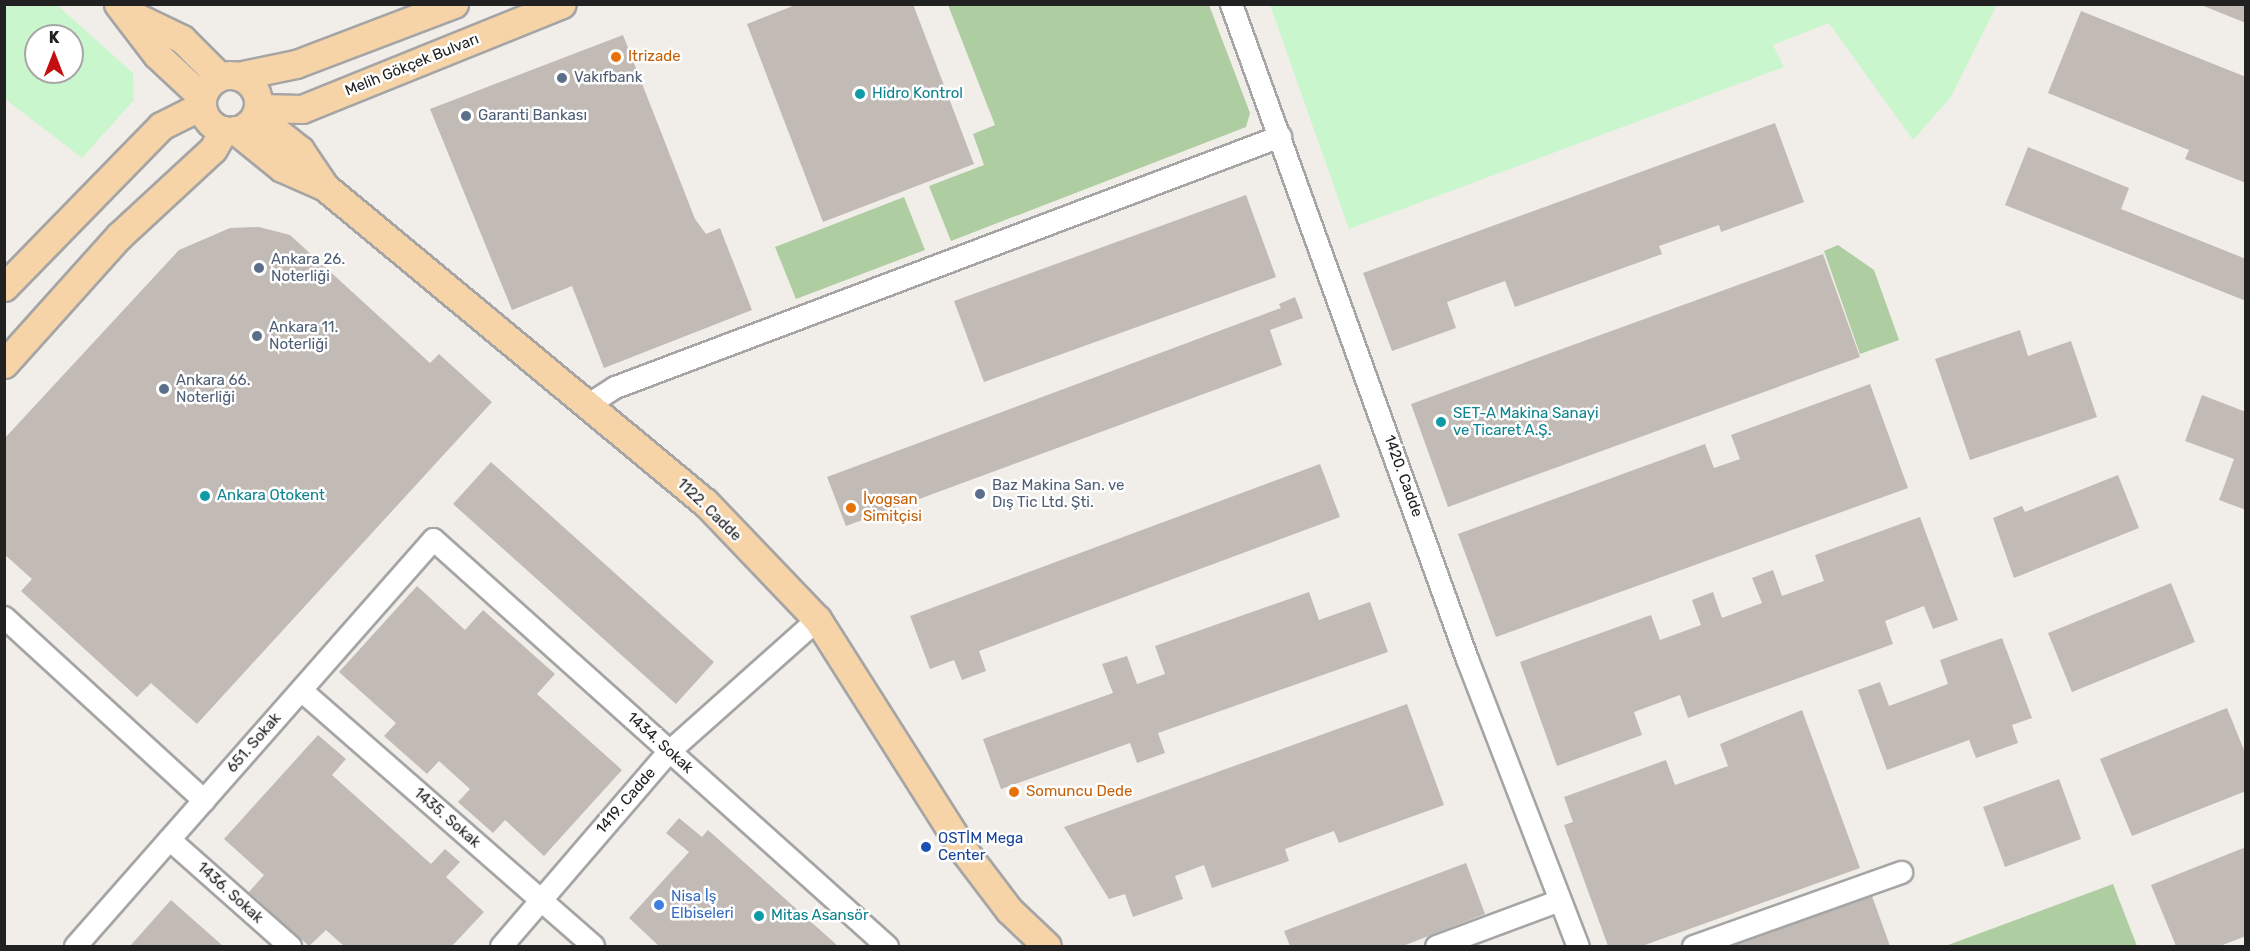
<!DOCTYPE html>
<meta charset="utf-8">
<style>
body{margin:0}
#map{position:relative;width:2250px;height:951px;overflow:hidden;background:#f1eee9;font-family:Rubik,sans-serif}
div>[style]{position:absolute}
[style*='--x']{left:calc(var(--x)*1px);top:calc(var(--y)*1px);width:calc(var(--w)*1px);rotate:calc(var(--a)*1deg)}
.forest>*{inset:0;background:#aecda0}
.park>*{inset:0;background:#caf6cd}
.building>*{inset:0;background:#c1bab5}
.roads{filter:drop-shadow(2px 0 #a5a5a5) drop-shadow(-2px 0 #a5a5a5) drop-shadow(0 2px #a5a5a5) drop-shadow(0 -2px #a5a5a5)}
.minor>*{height:21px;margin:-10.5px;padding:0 10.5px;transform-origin:10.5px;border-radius:10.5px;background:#fff}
.major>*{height:27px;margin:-13.5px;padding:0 13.5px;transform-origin:13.5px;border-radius:13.5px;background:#f6d4a8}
.major>.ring{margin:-13.5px;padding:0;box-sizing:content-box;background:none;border:27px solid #f6d4a8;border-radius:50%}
.dots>*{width:16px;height:16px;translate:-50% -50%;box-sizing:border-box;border:3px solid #fff;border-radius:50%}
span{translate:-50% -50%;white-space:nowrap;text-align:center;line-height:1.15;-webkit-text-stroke:5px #fff;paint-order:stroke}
.food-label{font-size:15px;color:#c56008}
.left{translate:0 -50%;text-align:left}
.street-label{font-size:15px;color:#212121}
.service-label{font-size:15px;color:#4e5e75}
.culture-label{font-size:15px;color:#0d838f}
.transit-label{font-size:15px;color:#164399}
.shop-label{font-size:15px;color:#366cbe}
.frame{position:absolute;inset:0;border:6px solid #212121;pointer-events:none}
.north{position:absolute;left:24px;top:24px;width:60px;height:60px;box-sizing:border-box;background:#fff;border:2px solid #a6a6a6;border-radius:50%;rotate:0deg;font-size:16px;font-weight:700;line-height:24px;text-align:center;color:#212121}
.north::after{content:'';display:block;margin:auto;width:21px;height:27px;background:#c50e0f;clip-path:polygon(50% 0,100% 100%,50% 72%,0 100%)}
</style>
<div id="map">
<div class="forest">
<div style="clip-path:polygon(948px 5px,1209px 5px,1250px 113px,1246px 127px,951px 241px,929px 186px,984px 165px,973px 134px,995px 125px)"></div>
<div style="clip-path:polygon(904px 197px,925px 250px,796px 299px,775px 247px)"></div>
<div style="clip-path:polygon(1838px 245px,1874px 270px,1899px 340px,1860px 354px,1824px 251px)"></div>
<div style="clip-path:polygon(2113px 884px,2137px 946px,1949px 946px,1948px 945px)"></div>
</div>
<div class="park">
<div style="clip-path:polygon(evenodd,5px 4px,57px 5px,133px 73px,134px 100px,82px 158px,5px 99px,5px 4px,36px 36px,72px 36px,72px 72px,36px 72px,36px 36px)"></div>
<div style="clip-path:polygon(1270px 5px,1270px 4px,1997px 5px,1951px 97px,1913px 140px,1829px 23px,1773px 45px,1784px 67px,1349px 229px)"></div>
</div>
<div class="building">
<div style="clip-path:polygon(798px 4px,913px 4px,974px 164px,823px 222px,747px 24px)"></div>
<div style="clip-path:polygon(2202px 4px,2246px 4px,2246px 23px,2201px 5px)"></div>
<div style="clip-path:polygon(2081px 11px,2246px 77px,2246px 183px,2185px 159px,2189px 150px,2048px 93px)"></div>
<div style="clip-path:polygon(623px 35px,695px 219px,706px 234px,720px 228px,752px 310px,604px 368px,572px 286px,512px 310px,430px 109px)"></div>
<div style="clip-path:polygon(1775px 123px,1804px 202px,1721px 232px,1719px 225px,1659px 246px,1662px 254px,1515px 307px,1505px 281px,1447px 302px,1456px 328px,1392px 351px,1363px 273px)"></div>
<div style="clip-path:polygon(2028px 147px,2129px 188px,2121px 209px,2246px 259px,2246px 301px,2005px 205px)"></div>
<div style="clip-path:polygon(1246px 195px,1276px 277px,984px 382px,954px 301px)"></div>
<div style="clip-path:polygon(259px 227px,290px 235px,430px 363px,439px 354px,492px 402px,197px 724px,151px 683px,137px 697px,21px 591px,32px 579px,4px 554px,4px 439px,179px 250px,230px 228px)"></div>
<div style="clip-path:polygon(1823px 254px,1860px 357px,1448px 507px,1411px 404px)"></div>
<div style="clip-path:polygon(1295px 297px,1303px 318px,1270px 330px,1282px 365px,846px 526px,827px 477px,1281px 308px,1279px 304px)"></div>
<div style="clip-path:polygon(2020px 330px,2028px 356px,2071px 341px,2097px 417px,1970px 460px,1935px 359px)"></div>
<div style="clip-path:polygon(1870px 384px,1908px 488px,1496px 637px,1458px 534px,1705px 444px,1714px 468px,1740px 459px,1731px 435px)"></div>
<div style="clip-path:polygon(2202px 395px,2246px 412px,2246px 510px,2219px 500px,2234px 459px,2185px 441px)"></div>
<div style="clip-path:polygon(491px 462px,714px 662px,676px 704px,453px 504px)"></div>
<div style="clip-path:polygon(1320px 464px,1340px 517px,979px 651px,986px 671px,962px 680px,954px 660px,930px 669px,910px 616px)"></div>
<div style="clip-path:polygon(2118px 475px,2139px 528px,2014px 578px,1993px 518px,2022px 506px,2025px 512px)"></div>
<div style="clip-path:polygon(1920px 517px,1958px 620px,1933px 629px,1924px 606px,1885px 621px,1893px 644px,1688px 718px,1680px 695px,1634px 712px,1642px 735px,1557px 766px,1520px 662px,1651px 615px,1660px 640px,1701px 625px,1692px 600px,1713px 592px,1722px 618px,1762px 603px,1752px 578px,1773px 570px,1782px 596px,1824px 581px,1815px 555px)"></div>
<div style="clip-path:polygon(2171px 583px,2195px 642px,2072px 692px,2048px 633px)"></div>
<div style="clip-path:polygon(417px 586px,465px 630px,483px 610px,555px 674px,537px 694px,622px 770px,544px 856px,505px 820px,493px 833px,458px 802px,470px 789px,439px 761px,427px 774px,384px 736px,396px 723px,339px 672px)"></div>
<div style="clip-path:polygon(1309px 592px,1319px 620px,1370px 602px,1388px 652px,1158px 733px,1165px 753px,1137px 763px,1130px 743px,1001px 789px,983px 739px,1113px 693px,1102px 664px,1127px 656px,1137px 684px,1165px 674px,1155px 646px)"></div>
<div style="clip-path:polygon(2002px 638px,2032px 718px,2012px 725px,2018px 743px,1976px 758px,1969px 740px,1887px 770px,1858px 690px,1880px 682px,1889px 706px,1948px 684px,1940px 660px)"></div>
<div style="clip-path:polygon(1407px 704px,1444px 805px,1339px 843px,1334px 831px,1285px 849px,1289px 861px,1212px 888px,1204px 865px,1175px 876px,1183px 899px,1133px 917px,1125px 894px,1109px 899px,1064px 827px)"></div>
<div style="clip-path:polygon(2227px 708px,2246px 755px,2246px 791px,2132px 836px,2100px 759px)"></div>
<div style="clip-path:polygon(1802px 710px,1860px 868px,1642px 946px,1608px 946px,1564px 825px,1573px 822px,1564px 797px,1666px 760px,1675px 785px,1728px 766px,1720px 744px)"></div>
<div style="clip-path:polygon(318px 735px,346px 759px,332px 775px,431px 864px,445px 849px,460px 862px,446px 877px,484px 912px,452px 946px,344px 946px,326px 930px,309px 946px,249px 892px,264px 875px,224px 839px)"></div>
<div style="clip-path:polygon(2059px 779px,2081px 839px,2005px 867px,1983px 807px)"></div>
<div style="clip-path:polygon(679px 818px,702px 837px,708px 830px,838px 946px,659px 946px,629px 918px,689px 852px,666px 833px)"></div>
<div style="clip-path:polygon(2246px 847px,2246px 936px,2220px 946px,2176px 946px,2151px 885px)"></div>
<div style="clip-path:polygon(1466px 863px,1485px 914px,1403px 946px,1290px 946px,1284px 931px)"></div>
<div style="clip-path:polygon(1872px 896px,1890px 946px,1734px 946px,1734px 945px)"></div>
<div style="clip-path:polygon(171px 900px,223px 946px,130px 946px)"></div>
</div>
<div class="roads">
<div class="minor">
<div style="--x:1231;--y:4;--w:696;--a:70.19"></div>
<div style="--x:1467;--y:659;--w:308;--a:68.9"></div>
<div style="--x:587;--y:405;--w:33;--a:-33"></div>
<div style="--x:615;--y:387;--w:711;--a:-20.68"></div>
<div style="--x:4;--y:617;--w:271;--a:42.5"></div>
<div style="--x:301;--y:690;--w:388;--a:41.2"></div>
<div style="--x:169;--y:839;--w:162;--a:41.5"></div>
<div style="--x:75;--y:946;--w:542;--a:-48.66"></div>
<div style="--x:433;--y:539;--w:610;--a:41.88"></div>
<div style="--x:501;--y:946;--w:257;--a:-49.3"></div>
<div style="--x:669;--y:751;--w:198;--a:-41.7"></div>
<div style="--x:1436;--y:946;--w:132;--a:-20.4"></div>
<div style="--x:1693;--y:946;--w:221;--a:-19.6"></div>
</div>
<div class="major">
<div style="--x:118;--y:4;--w:64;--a:52.6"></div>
<div style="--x:157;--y:55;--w:60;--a:43"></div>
<div style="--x:128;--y:13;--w:60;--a:25.7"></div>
<div style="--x:182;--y:39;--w:52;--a:45"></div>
<div class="ring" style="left:202px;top:75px;width:29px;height:29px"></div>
<div style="--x:238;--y:76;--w:59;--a:-11.7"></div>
<div style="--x:296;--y:64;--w:169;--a:-20.8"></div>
<div style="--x:259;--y:108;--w:43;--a:1.3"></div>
<div style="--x:302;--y:109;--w:280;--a:-22"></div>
<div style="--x:257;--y:116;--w:55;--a:38.3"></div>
<div style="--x:300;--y:150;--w:45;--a:56"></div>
<div style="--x:235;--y:130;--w:60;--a:39"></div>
<div style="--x:282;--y:168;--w:47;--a:23.8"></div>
<div style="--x:325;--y:187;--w:494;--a:39.7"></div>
<div style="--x:705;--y:502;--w:162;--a:46.3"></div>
<div style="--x:817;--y:619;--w:276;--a:57.6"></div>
<div style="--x:965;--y:852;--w:73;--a:52.8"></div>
<div style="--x:1009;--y:910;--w:52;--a:43.5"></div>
<div style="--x:4;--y:287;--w:225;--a:-45.7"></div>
<div style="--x:161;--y:126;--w:45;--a:-26.6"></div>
<div style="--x:4;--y:364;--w:172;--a:-48.1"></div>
<div style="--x:119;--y:236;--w:128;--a:-42.8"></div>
<div style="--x:213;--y:149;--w:22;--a:-60"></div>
</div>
</div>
<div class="dots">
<div style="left:616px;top:57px;background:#e8710a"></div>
<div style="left:562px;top:78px;background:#5c6f8a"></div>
<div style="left:860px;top:94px;background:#0f9aa8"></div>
<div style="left:466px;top:116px;background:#5c6f8a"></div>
<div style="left:259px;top:268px;background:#5c6f8a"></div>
<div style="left:257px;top:336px;background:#5c6f8a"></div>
<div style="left:164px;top:389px;background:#5c6f8a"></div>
<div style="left:1441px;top:422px;background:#0f9aa8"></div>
<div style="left:980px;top:494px;background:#5c6f8a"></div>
<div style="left:205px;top:496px;background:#0f9aa8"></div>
<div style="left:851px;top:508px;background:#e8710a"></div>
<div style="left:1014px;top:792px;background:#e8710a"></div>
<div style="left:926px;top:847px;background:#1a4fb4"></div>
<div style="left:659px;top:905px;background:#3f7fe0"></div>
<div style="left:759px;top:916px;background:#0f9aa8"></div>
</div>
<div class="food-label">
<span class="left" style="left:628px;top:57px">Itrizade</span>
<span class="left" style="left:863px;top:508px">İvogsan<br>Simitçisi</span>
<span class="left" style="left:1026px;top:792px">Somuncu Dede</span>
</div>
<div class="street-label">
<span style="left:412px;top:65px;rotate:-22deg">Melih Gökçek Bulvarı</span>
<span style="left:1403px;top:476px;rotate:70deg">1420. Cadde</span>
<span style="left:709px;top:510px;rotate:44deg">1122. Cadde</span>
<span style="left:254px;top:743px;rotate:-49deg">651. Sokak</span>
<span style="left:660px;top:743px;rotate:42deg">1434. Sokak</span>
<span style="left:626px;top:801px;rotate:-49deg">1419. Cadde</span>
<span style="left:447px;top:818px;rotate:41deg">1435. Sokak</span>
<span style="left:230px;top:893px;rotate:42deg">1436. Sokak</span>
</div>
<div class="service-label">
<span class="left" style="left:574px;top:78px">Vakıfbank</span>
<span class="left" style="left:478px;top:116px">Garanti Bankası</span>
<span class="left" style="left:271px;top:268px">Ankara 26.<br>Noterliği</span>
<span class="left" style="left:269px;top:336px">Ankara 11.<br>Noterliği</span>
<span class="left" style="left:176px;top:389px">Ankara 66.<br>Noterliği</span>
<span class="left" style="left:992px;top:494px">Baz Makina San. ve<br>Dış Tic Ltd. Şti.</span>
</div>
<div class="culture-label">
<span class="left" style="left:872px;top:94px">Hidro Kontrol</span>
<span class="left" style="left:1453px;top:422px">SET-A Makina Sanayi<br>ve Ticaret A.Ş.</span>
<span class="left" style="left:217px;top:496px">Ankara Otokent</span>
<span class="left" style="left:771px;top:916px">Mitas Asansör</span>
</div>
<div class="transit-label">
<span class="left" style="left:938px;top:847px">OSTİM Mega<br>Center</span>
</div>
<div class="shop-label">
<span class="left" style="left:671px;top:905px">Nisa İş<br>Elbiseleri</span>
</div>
<div class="frame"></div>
<div class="north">K</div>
</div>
